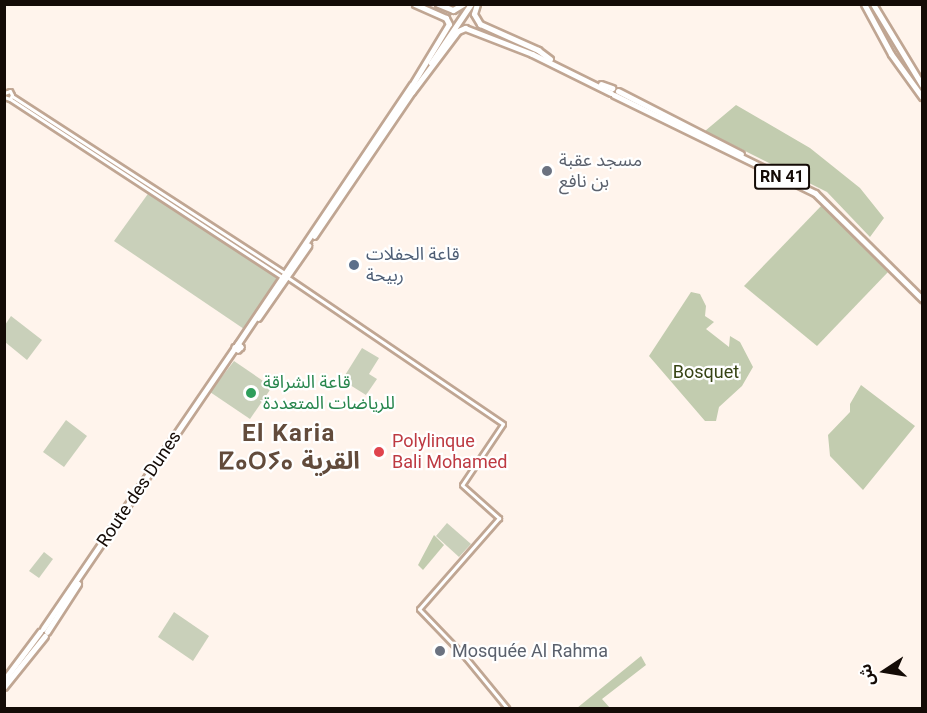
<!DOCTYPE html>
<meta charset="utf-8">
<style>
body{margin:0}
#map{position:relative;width:927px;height:713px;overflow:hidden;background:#fff4ec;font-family:Roboto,"Noto Sans Arabic","Noto Sans Tifinagh",sans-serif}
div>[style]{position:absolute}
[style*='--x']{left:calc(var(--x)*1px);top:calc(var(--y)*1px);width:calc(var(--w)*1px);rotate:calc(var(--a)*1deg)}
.green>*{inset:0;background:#c9d0ba}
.forest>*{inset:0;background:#c2ccaf}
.roads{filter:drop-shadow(2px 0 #c0a693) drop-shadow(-2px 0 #c0a693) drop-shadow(0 2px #c0a693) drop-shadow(0 -2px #c0a693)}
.minor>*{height:3px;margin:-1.5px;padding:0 1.5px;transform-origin:1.5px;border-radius:1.5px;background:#fff}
.major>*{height:4.5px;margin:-2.25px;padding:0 2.25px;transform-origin:2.25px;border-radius:2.25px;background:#fff}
.highway>*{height:5px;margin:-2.5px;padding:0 2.5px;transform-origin:2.5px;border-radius:2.5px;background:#fff}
.dots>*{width:16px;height:16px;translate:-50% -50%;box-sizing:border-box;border:3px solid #fff;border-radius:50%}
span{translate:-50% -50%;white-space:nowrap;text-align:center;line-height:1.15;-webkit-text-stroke:4.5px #fff;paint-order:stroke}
.shield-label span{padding:2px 4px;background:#fff;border:2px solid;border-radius:4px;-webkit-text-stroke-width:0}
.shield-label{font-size:16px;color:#140b06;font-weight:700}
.worship-label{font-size:18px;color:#5b616d}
.left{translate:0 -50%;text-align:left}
.service-label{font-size:18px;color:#4e5e75}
.park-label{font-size:18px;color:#374414}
.leisure-label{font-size:18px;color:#27864d}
.health-label{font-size:18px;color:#be3a42}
.street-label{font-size:18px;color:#140b06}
.district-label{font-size:24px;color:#624b3b;font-weight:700;letter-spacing:1.5px}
.frame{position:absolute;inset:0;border:6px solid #140b06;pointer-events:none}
.north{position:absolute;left:855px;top:641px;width:60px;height:60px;-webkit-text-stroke:4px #fff;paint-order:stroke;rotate:258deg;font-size:16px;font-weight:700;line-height:24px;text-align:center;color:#140b06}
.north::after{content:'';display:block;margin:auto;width:21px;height:27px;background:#140b06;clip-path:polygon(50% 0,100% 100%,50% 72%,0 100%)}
</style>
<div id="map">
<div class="green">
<div style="clip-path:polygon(150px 191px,278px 278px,244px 329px,114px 241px)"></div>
<div style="clip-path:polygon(11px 316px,42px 340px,27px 360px,5px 342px,5px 325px)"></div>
<div style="clip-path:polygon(362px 348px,379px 358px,369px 374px,377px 379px,366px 395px,342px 380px)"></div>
<div style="clip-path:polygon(234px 361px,272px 387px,250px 419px,210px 392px)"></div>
<div style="clip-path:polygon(66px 420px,87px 436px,64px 467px,43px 452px)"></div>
<div style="clip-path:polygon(447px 523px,471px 544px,459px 557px,436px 536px)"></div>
<div style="clip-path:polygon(44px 552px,53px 559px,39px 578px,29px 571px)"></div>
<div style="clip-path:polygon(174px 612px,209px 636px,193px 661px,158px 637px)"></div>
</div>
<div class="forest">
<div style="clip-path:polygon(736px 105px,810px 148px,860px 188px,884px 218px,870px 237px,827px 192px,705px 131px)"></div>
<div style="clip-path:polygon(823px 204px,889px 271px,817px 346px,744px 286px)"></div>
<div style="clip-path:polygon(691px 292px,700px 294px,706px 306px,705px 316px,714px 322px,706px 329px,729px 347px,730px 336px,740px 342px,753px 367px,742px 386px,719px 407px,716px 421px,705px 421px,649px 356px)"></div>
<div style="clip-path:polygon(861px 385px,915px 426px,863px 490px,830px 456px,828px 435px,850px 412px,850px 404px)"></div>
<div style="clip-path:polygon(434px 535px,444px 545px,423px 570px,418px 565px)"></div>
<div style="clip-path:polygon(641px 656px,646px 665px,602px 699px,610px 708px,577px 708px)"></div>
</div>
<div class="roads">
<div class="minor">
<div style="--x:4;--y:93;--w:6;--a:-18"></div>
<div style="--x:10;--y:91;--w:4;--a:63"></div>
<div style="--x:12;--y:95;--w:4;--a:117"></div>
<div style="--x:10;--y:99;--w:6;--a:-162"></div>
<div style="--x:12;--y:96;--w:325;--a:33"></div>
<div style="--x:10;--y:99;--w:325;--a:33.2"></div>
<div style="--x:287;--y:277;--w:261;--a:34.2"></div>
<div style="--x:503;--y:424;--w:73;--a:123.9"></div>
<div style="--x:462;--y:485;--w:50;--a:41.7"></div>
<div style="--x:499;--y:518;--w:121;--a:131.3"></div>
<div style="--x:419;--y:609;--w:68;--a:46.2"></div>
<div style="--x:466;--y:658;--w:65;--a:50.6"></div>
</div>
<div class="major">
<div style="--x:314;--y:236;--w:174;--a:-55.8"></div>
<div style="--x:258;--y:318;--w:88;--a:-55.2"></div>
<div style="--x:238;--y:344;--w:4;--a:45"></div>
<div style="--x:241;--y:347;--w:4;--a:135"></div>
<div style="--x:238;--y:350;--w:4;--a:-146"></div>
<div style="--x:235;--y:348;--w:5;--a:-53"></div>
<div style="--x:237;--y:345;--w:313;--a:-56.1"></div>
<div style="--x:43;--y:629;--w:340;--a:-55.7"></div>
<div style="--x:47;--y:632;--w:57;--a:-57.1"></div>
<div style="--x:4;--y:680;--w:60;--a:-53.1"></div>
<div style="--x:4;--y:687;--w:65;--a:-51.2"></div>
</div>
<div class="highway">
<div style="--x:438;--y:4;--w:16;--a:22"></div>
<div style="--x:453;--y:10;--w:12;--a:-31"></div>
<div style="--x:477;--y:4;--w:10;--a:107"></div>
<div style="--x:474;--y:14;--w:12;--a:59"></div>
<div style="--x:480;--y:24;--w:64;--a:24.1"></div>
<div style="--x:538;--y:50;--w:15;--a:37"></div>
<div style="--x:864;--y:4;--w:57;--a:61.6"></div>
<div style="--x:891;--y:54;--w:53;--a:54.2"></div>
<div style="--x:873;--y:4;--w:95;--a:58.8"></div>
<div style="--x:431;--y:63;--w:71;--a:-55.9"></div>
<div style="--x:601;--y:84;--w:12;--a:20"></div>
<div style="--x:412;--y:85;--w:71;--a:-58.8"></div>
<div style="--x:449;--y:24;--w:7;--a:-117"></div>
<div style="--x:446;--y:18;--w:34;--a:-156"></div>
<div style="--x:618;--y:91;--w:138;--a:27.1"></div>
<div style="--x:412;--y:92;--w:76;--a:-53"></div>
<div style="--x:458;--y:31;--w:8;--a:-23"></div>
<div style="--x:465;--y:28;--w:72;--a:21.2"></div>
<div style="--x:532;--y:54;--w:88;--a:26.3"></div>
<div style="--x:614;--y:95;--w:224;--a:26"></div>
<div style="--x:815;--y:193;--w:151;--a:44.7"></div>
</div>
</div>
<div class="dots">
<div style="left:547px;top:171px;background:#6b7280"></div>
<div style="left:354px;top:265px;background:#5c6f8a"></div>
<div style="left:251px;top:393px;background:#2e9e5b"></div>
<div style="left:379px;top:452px;background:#e0444e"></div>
<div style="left:440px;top:651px;background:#6b7280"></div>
</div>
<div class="shield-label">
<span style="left:782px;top:177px">RN 41</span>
</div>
<div class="worship-label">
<span class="left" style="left:559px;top:171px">مسجد عقبة<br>بن نافع</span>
<span class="left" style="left:452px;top:651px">Mosquée Al Rahma</span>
</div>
<div class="service-label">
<span class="left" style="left:366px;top:265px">قاعة الحفلات<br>ربيحة</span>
</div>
<div class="park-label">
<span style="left:706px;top:372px">Bosquet</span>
</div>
<div class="leisure-label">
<span class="left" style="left:263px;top:393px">قاعة الشراقة<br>للرياضات المتعددة</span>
</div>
<div class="health-label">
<span class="left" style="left:392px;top:452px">Polylinque<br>Bali Mohamed</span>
</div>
<div class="street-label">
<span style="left:139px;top:489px;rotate:-56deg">Route des Dunes</span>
</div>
<div class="district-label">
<span style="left:289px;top:448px">El Karia<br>ⵇⴰⵔⵢⴰ القرية</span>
</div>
<div class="frame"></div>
<div class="north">ش</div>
</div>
